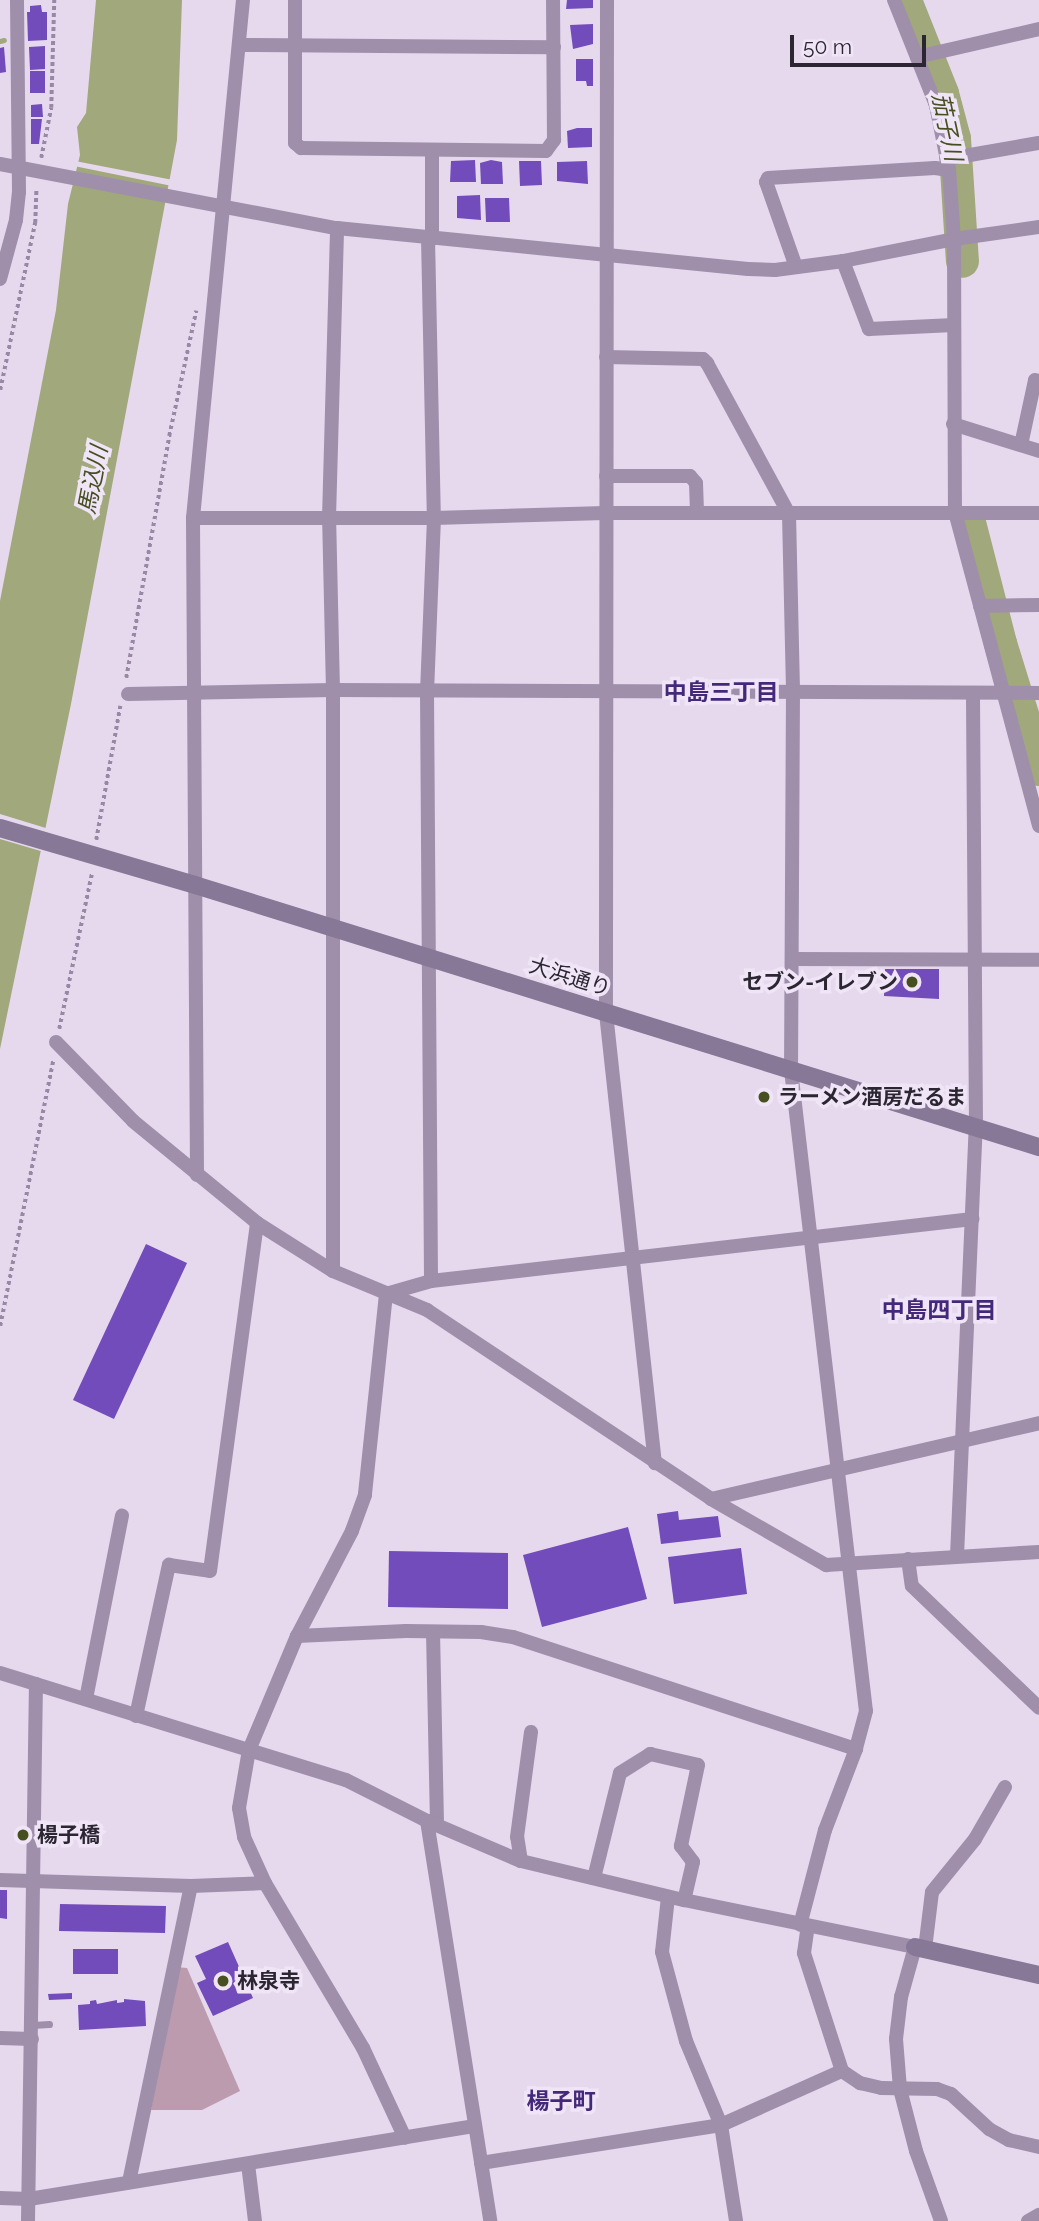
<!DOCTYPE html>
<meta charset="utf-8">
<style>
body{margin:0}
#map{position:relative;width:1039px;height:2221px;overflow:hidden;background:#e6d9ee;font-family:Raleway,"Noto Sans JP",sans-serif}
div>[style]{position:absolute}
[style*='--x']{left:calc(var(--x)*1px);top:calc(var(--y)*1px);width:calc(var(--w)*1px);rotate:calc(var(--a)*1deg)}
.green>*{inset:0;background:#bb9bad}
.water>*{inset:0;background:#a1a87b}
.pier>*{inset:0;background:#e6d9ee}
.stream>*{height:5px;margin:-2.5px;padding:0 2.5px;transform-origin:2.5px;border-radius:2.5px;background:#a1a87b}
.river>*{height:33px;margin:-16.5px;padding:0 16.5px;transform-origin:16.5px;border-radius:16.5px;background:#a1a87b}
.building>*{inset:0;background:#724cba}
.path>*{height:3.5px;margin-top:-1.75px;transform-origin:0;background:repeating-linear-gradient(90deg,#9888a6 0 3.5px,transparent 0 7px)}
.lane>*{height:7px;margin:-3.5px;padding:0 3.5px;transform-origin:3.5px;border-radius:3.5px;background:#9f8fab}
.street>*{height:14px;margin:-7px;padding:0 7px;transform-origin:7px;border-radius:7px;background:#9f8fab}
.secondary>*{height:18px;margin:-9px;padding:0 9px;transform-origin:9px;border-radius:9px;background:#877898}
.dots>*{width:19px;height:19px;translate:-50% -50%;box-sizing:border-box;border:4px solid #f0e5f7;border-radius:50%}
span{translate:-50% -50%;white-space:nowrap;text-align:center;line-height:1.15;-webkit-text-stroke:7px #f0e5f7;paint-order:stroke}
.street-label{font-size:21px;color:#2b2632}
.poi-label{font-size:21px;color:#2b2632;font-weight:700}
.right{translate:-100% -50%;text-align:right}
.left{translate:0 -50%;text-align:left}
.water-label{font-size:23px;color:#474f20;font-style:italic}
.neighbourhood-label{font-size:23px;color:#442879;font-weight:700}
.scale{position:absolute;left:790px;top:35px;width:136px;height:32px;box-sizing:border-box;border:4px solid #2b2632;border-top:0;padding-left:9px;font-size:21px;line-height:24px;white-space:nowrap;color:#2b2632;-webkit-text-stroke:5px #f0e5f7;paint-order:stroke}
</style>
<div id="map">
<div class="green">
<div style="clip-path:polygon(176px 1967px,187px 1968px,240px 2091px,202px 2110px,151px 2110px)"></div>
</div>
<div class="water">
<div style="clip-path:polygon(96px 0,182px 0,177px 140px,71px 704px,0 1049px,0 601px,56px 310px,68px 204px,80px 155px,77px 127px,86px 113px)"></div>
</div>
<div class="pier">
<div style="clip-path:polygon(75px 161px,173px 180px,172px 186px,74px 166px)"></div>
<div style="clip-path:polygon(0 814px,49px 829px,44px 852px,0 839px)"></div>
</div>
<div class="stream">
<div style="--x:0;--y:41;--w:4;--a:-14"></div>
</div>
<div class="river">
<div style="--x:905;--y:0;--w:100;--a:68.3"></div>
<div style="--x:942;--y:93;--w:47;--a:75.1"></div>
<div style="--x:954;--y:138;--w:123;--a:86.3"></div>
<div style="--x:969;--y:522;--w:125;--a:75.6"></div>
<div style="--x:1000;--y:643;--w:132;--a:72.8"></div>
</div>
<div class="building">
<div style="clip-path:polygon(567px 0,593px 0,593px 8px,566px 9px)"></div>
<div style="clip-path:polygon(41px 5px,42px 12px,47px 12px,47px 40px,28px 41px,27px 12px,30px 12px,30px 6px)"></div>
<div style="clip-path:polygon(593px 24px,593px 44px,573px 49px,570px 25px)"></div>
<div style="clip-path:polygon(45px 46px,45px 69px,30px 70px,29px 47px)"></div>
<div style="clip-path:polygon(4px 47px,6px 72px,0 73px,0 48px)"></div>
<div style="clip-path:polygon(576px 59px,593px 59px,593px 86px,587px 86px,586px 81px,576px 81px)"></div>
<div style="clip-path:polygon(30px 71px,45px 71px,45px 93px,30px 93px)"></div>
<div style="clip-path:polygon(42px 104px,43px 117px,31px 117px,31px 105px)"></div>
<div style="clip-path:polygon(31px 119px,42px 119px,39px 144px,31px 144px)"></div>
<div style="clip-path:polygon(577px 128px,592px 128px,592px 147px,568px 148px,567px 131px)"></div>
<div style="clip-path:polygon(475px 160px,476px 182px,450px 182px,451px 161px)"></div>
<div style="clip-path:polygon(491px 160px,502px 162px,503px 184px,481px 184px,480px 163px)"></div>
<div style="clip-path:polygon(519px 161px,541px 161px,542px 185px,520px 186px)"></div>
<div style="clip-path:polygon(587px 161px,588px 184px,557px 181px,557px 162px)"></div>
<div style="clip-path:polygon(480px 195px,481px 220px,457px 218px,457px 196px)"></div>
<div style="clip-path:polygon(485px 198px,509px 198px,510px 222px,486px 222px)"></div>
<div style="clip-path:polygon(885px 969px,939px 969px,939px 999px,884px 996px)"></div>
<div style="clip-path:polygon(146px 1244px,187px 1263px,114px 1419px,73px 1400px)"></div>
<div style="clip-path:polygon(678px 1511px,679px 1520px,718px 1516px,721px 1537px,661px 1544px,657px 1514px)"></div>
<div style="clip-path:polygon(628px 1527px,647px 1599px,542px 1627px,523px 1555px)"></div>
<div style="clip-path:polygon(741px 1548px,747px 1594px,674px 1604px,668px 1557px)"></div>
<div style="clip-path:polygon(389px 1551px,508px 1553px,508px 1609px,388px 1607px)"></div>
<div style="clip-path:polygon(0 1890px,7px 1890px,7px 1919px,0 1918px)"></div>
<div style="clip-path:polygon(60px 1904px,166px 1906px,165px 1933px,59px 1931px)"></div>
<div style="clip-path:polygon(228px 1942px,253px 1998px,213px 2016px,197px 1983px,206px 1979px,195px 1956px)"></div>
<div style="clip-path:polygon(73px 1949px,118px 1949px,118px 1974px,73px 1974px)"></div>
<div style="clip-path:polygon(72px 1993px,72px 1999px,49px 2000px,48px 1994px)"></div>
<div style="clip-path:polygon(124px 1999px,145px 2001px,146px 2026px,79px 2030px,78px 2005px,90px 2004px,90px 2001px,96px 2000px,97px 2004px,117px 2000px,117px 2003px,124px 2002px)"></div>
</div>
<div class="path">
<div style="--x:41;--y:158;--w:51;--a:-78.7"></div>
<div style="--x:51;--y:108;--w:108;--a:-88.4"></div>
<div style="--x:0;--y:390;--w:171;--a:-78.2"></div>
<div style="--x:35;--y:223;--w:34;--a:-88"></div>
<div style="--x:126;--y:678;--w:246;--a:-79.9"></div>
<div style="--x:169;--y:436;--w:128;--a:-77.8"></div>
<div style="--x:96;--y:840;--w:136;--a:-79.8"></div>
<div style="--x:59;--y:1029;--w:160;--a:-78.1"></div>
<div style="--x:0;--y:1326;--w:271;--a:-78.7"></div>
</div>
<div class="lane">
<div style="--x:32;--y:2025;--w:17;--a:-3"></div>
</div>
<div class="street">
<div style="--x:295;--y:0;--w:143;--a:90"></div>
<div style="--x:295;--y:143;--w:8;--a:40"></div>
<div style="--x:301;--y:148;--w:245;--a:0.7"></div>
<div style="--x:546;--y:151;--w:14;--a:-54"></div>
<div style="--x:554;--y:140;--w:140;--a:-90.4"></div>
<div style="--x:607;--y:0;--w:1013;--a:90.06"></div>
<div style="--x:606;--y:1013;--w:453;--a:83.8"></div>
<div style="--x:894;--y:0;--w:113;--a:68.2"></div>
<div style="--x:936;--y:105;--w:66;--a:78.7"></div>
<div style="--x:949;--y:170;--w:69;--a:85.9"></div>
<div style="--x:954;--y:239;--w:273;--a:89.8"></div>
<div style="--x:955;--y:512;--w:325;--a:75"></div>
<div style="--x:239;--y:45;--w:315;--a:0.4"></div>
<div style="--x:917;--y:57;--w:125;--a:-12.9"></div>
<div style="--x:432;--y:151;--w:88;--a:90"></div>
<div style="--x:947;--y:159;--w:93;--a:-9.9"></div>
<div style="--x:0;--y:164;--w:343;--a:10.8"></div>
<div style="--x:337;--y:228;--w:413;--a:5.7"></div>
<div style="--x:748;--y:269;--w:27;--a:2"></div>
<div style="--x:775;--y:270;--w:69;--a:-7.5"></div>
<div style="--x:843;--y:261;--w:113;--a:-11.2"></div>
<div style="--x:954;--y:239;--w:86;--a:-8"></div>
<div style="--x:428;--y:238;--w:280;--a:88.8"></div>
<div style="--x:434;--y:518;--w:174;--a:92.3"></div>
<div style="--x:427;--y:692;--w:589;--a:89.61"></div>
<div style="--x:843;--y:261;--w:73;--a:69.1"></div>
<div style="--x:869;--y:329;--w:85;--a:-2.7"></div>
<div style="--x:796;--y:267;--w:90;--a:-109.4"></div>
<div style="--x:766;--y:182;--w:4;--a:-63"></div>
<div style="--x:768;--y:178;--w:167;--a:-3.4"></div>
<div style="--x:935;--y:168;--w:14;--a:8"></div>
<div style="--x:0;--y:279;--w:61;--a:-74.8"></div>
<div style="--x:16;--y:220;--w:28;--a:-84"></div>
<div style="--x:19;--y:192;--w:192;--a:-90.6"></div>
<div style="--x:606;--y:357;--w:97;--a:1.2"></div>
<div style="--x:703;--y:359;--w:6;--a:45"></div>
<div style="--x:707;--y:363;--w:172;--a:61.5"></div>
<div style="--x:789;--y:514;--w:177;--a:88.7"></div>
<div style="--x:793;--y:691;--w:379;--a:90.3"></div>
<div style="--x:791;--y:1070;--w:645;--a:83.33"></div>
<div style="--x:866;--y:1711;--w:39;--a:105"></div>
<div style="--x:856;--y:1749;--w:87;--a:110.9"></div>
<div style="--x:825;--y:1830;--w:98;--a:104.7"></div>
<div style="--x:953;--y:424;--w:90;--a:17.4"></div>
<div style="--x:1021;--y:445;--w:66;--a:-77.8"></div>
<div style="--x:1035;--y:380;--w:4;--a:14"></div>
<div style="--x:606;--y:476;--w:84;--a:0"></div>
<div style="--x:690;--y:476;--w:9;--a:49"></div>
<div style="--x:696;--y:483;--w:30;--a:88"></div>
<div style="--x:193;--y:518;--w:241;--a:0"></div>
<div style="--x:434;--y:518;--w:171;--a:-1.7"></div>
<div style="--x:605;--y:513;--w:434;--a:0"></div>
<div style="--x:980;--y:606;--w:59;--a:-1"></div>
<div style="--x:128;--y:694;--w:205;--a:-1.1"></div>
<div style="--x:333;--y:690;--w:706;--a:0.24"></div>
<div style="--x:792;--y:959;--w:247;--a:0.2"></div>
<div style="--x:56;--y:1042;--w:110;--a:45.7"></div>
<div style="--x:133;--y:1121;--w:161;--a:39.4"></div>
<div style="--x:257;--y:1223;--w:90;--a:32.3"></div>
<div style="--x:333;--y:1271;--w:102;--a:22.5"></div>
<div style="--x:427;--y:1310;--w:341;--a:33.6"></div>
<div style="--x:711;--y:1499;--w:133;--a:29.9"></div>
<div style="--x:826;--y:1565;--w:213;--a:-3.5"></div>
<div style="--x:197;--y:1175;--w:657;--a:-90.35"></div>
<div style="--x:193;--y:518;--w:520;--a:-84.49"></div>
<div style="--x:333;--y:1271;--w:581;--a:-90"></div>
<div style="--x:333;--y:690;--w:172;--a:-91.3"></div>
<div style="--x:329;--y:518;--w:290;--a:-88.4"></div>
<div style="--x:386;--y:1294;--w:202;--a:96"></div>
<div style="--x:365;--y:1495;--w:38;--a:110"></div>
<div style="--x:352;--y:1531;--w:119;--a:117.6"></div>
<div style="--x:297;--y:1636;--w:124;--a:112.8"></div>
<div style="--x:249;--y:1750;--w:59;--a:99.8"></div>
<div style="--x:239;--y:1808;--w:29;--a:80"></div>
<div style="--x:244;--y:1837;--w:51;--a:65.5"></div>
<div style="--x:265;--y:1883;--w:192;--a:59.3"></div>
<div style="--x:363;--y:2048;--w:99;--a:65"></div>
<div style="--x:386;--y:1294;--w:47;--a:-16.1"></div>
<div style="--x:431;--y:1281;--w:545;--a:-6.54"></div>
<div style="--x:711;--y:1499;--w:337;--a:-13"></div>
<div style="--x:957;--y:1556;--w:429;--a:-87.5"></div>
<div style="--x:976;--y:1127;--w:434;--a:-90.4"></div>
<div style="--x:908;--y:1559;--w:27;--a:82"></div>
<div style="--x:912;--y:1586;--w:176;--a:43.8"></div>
<div style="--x:433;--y:1632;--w:193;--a:88.8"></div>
<div style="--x:297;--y:1636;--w:109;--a:-2.6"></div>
<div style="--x:406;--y:1631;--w:75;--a:0.8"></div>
<div style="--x:481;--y:1632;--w:32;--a:9"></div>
<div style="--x:513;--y:1637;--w:361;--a:18.1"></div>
<div style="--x:0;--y:1673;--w:362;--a:17.2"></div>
<div style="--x:346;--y:1780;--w:91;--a:26.8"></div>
<div style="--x:427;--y:1821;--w:102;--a:23.1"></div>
<div style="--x:521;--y:1861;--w:168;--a:13.5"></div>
<div style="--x:684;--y:1900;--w:236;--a:11.5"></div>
<div style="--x:915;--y:1947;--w:52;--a:105.6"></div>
<div style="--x:901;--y:1997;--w:42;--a:96.8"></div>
<div style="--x:896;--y:2039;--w:50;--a:85.4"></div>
<div style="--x:900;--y:2089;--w:64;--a:75.5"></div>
<div style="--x:916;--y:2151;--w:74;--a:70.3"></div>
<div style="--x:86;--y:1699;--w:187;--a:-78.9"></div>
<div style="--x:136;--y:1716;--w:155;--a:-77.7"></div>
<div style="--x:169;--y:1565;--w:41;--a:8.3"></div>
<div style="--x:210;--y:1571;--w:351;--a:-82.3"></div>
<div style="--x:427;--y:1821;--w:405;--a:81"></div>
<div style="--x:521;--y:1861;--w:24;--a:-99"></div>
<div style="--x:517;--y:1837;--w:106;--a:-82.4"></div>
<div style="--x:594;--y:1878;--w:108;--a:-76.1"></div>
<div style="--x:620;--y:1773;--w:36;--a:-32"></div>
<div style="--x:650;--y:1754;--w:49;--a:12.9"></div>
<div style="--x:698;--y:1765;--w:83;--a:101.9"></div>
<div style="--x:681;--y:1846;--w:20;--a:53"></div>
<div style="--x:693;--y:1862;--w:39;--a:103"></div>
<div style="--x:0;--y:1880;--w:191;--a:1.8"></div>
<div style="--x:191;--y:1886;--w:74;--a:-2.3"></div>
<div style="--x:668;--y:1897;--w:55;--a:96.2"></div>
<div style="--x:662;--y:1952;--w:92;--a:74.9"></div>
<div style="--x:686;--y:2041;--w:91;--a:67.4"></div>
<div style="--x:721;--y:2125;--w:97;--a:81.1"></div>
<div style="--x:925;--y:1949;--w:57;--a:-83"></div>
<div style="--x:932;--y:1892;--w:68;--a:-50.9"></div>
<div style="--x:975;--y:1839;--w:60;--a:-60"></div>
<div style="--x:0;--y:2038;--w:32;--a:2"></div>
<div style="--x:842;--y:2071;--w:22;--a:34"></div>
<div style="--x:860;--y:2083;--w:22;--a:13"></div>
<div style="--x:881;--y:2088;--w:56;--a:1"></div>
<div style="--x:937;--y:2089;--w:15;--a:20"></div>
<div style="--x:951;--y:2094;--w:52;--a:42.6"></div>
<div style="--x:989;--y:2129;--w:23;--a:29"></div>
<div style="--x:1009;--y:2140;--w:31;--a:13"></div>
<div style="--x:481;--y:2163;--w:243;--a:-9"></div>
<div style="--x:721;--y:2125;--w:133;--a:-24.1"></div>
<div style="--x:842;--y:2071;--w:124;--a:-107.9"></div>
<div style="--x:804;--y:1953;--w:27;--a:-82"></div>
<div style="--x:248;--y:2164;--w:57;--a:83"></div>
<div style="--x:129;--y:2182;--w:302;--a:-78.2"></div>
<div style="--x:0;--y:2198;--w:29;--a:2"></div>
<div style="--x:29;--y:2199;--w:452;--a:-9.3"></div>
<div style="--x:28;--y:2221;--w:537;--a:-89.15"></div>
<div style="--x:1028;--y:2221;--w:13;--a:-29"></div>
</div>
<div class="secondary">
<div style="--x:0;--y:828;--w:203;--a:16.3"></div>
<div style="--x:195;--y:885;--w:884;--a:17.25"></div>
<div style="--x:915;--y:1947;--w:127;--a:12.7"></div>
</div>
<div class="dots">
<div style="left:912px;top:982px;background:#474f20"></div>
<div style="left:764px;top:1097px;background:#474f20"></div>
<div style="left:23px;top:1835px;background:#474f20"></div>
<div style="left:223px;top:1981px;background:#474f20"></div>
</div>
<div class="street-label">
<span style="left:570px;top:977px;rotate:17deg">大浜通り</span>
</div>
<div class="poi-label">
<span class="right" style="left:898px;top:982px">セブン-イレブン</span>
<span class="left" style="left:778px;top:1097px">ラーメン酒房だるま</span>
<span class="left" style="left:37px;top:1835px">楊子橋</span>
<span class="left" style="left:237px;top:1981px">林泉寺</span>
</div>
<div class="water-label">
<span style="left:947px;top:127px;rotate:78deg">茄子川</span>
<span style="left:93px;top:480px;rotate:-79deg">馬込川</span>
</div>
<div class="neighbourhood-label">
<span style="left:721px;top:692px">中島三丁目</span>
<span style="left:939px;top:1310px">中島四丁目</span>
<span style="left:561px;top:2101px">楊子町</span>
</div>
<div class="scale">50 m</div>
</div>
